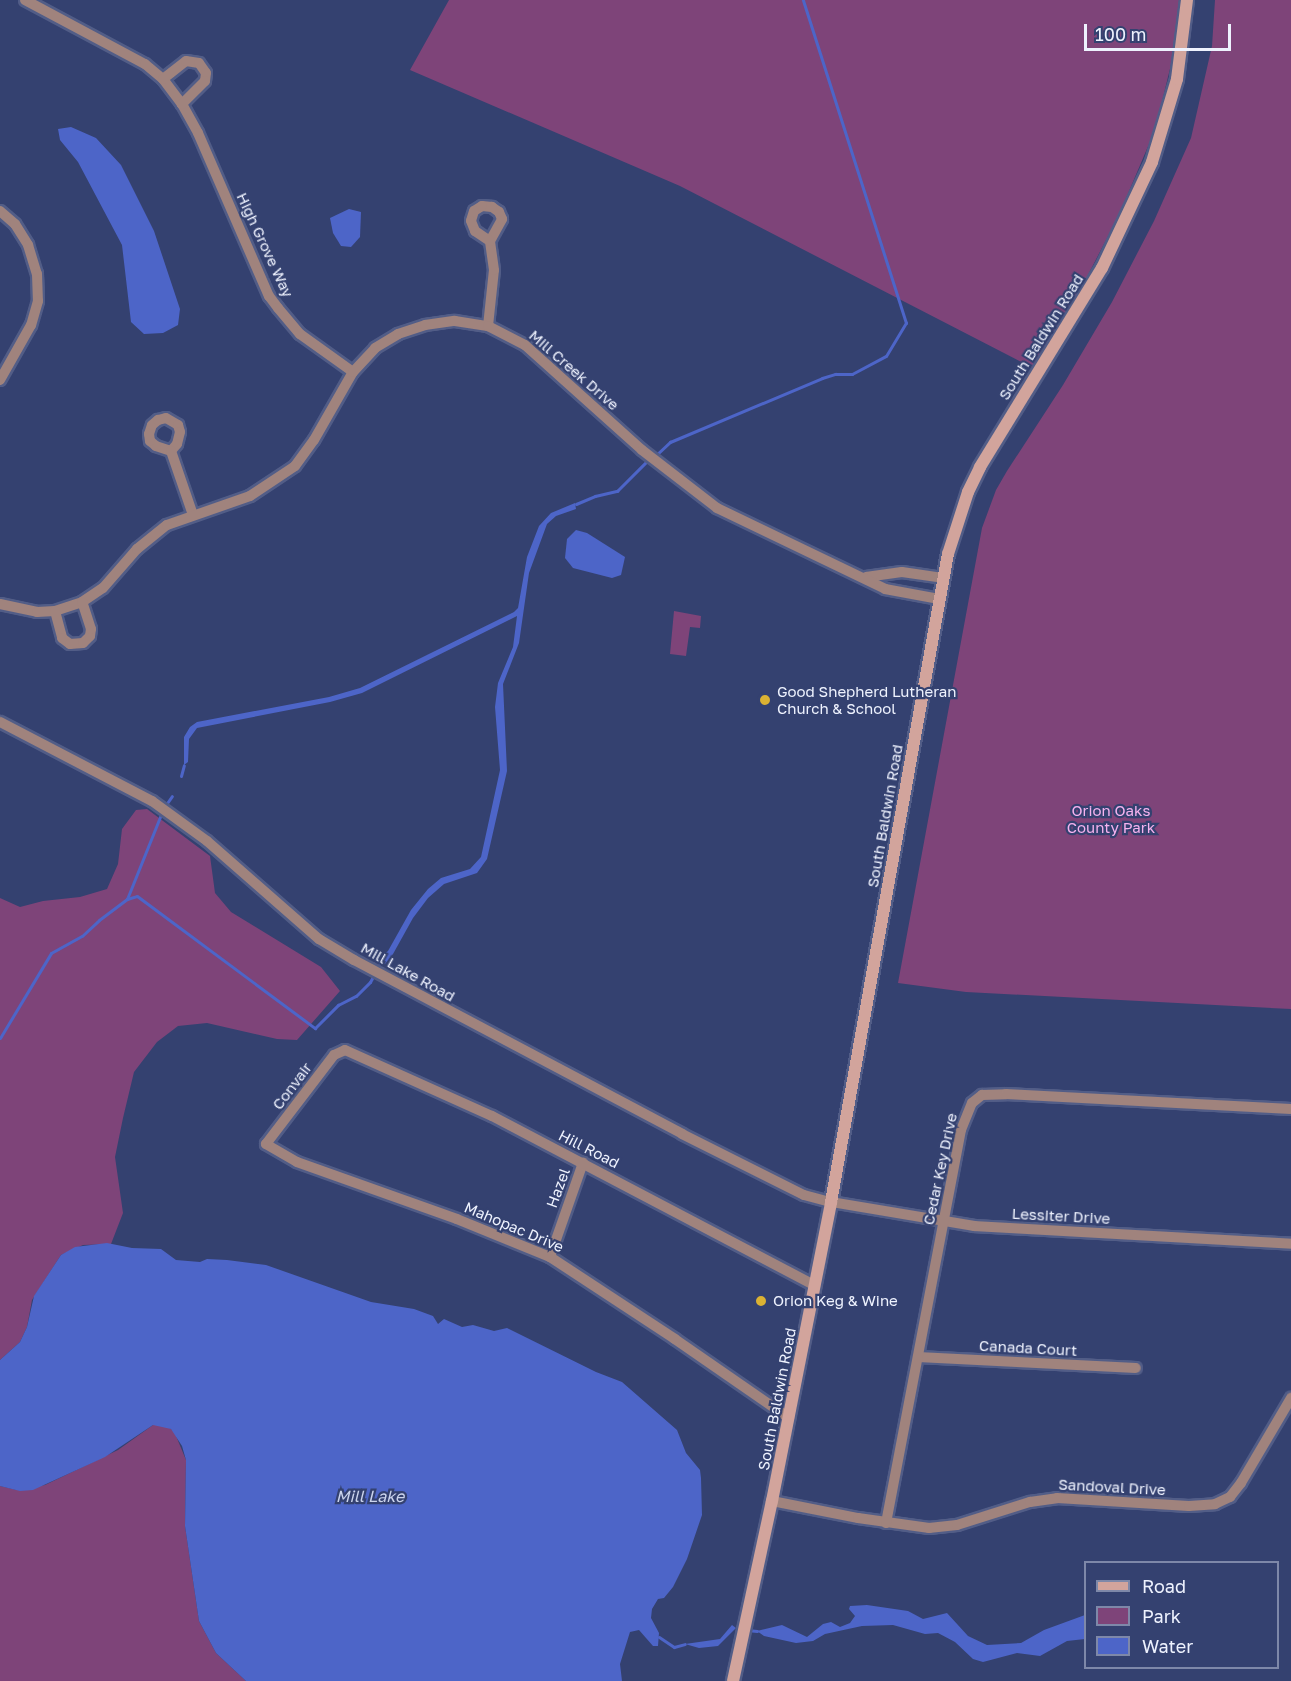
<!DOCTYPE html>
<style>
body{margin:0}
#map{position:relative;width:1291px;height:1681px;overflow:hidden;background:#344170;font-family:"Golos Text",sans-serif}
div>[style]{position:absolute}
[style*='--x']{left:calc(var(--x)*1px);top:calc(var(--y)*1px);width:calc(var(--w)*1px);rotate:calc(var(--a)*1deg)}
.green>*{inset:0;background:#7e4479}
.water>*{inset:0;background:#4d65c8}
.stream>*{height:3px;margin:-1.5px;padding:0 1.5px;transform-origin:1.5px;border-radius:1.5px;background:#4d65c8}
.roads{filter:drop-shadow(2px 0 #525d87) drop-shadow(-2px 0 #525d87) drop-shadow(0 2px #525d87) drop-shadow(0 -2px #525d87)}
.minor>*{height:10px;margin:-5px;padding:0 5px;transform-origin:5px;border-radius:5px;background:#a0837d}
.secondary>*{height:12px;margin:-6px;padding:0 6px;transform-origin:6px;border-radius:6px;background:#d2a49c}
.dots>*{width:16px;height:16px;translate:-50% -50%;box-sizing:border-box;border:3px solid #344170;border-radius:50%}
span{translate:-50% -50%;white-space:nowrap;text-align:center;line-height:1.15;-webkit-text-stroke:4.5px #344170;paint-order:stroke}
.street-label{font-size:15px;color:#eef2fe}
.poi-label{font-size:15px;color:#eef2fe}
.left{translate:0 -50%;text-align:left}
.park-label{font-size:15px;color:#f6b2ef}
.water-label{font-size:16px;color:#cbd4ed;font-style:italic}
.legend{position:absolute;left:1084px;top:1561px;width:195px;height:108px;box-sizing:border-box;background:#344170;border:2px solid #7e88a9;margin:0;padding:8px 10px;list-style:none;font-size:18px;color:#eef2fe}
.legend li{display:flex;align-items:center;gap:12px;height:30px}
.legend b{width:30px;border:2px solid #7e88a9}
.scale{position:absolute;left:1084px;top:24px;width:147px;height:27px;box-sizing:border-box;border:3px solid #eef2fe;border-top:0;padding-left:8px;font-size:18px;line-height:21px;white-space:nowrap;color:#eef2fe;-webkit-text-stroke:4px #344170;paint-order:stroke}
</style>
<div id="map">
<div class="green">
<div style="clip-path:polygon(449px 0,1180px 0,1180px 28px,1155px 130px,1118px 217px,1077px 296px,1033px 368px,680px 186px,410px 70px)"></div>
<div style="clip-path:polygon(1215px 0,1291px 0,1291px 1009px,966px 992px,898px 983px,982px 528px,996px 490px,1007px 471px,1063px 385px,1112px 302px,1154px 221px,1191px 138px,1212px 46px)"></div>
<div style="clip-path:polygon(674px 611px,701px 616px,700px 628px,690px 627px,686px 656px,670px 654px)"></div>
<div style="clip-path:polygon(147px 809px,210px 856px,215px 893px,231px 912px,321px 967px,340px 991px,297px 1040px,277px 1039px,207px 1023px,178px 1026px,157px 1042px,134px 1072px,123px 1118px,115px 1157px,123px 1213px,111px 1244px,83px 1245px,61px 1255px,32px 1300px,27px 1327px,20px 1342px,0 1360px,0 898px,20px 907px,43px 901px,80px 897px,107px 889px,118px 864px,122px 829px,136px 810px)"></div>
<div style="clip-path:polygon(153px 1425px,165px 1425px,174px 1431px,186px 1460px,185px 1526px,199px 1621px,216px 1653px,246px 1681px,0 1681px,0 1486px,17px 1490px,45px 1485px,118px 1450px)"></div>
</div>
<div class="water">
<div style="clip-path:polygon(71px 127px,96px 138px,121px 165px,154px 231px,180px 309px,178px 325px,163px 333px,144px 334px,131px 322px,122px 245px,78px 162px,60px 140px,58px 129px)"></div>
<div style="clip-path:polygon(349px 209px,361px 212px,360px 237px,351px 247px,341px 246px,333px 233px,330px 218px)"></div>
<div style="clip-path:polygon(575px 503px,576px 509px,556px 516px,547px 524px,529px 573px,519px 643px,503px 684px,507px 771px,487px 859px,477px 873px,444px 884px,428px 898px,413px 918px,393px 954px,385px 964px,379px 965px,378px 959px,388px 951px,411px 910px,428px 889px,441px 878px,470px 869px,481px 857px,500px 770px,495px 707px,498px 683px,513px 647px,517px 616px,362px 693px,330px 702px,197px 728px,189px 739px,188px 762px,184px 765px,184px 737px,190px 727px,197px 722px,329px 697px,360px 688px,514px 612px,518px 608px,527px 557px,539px 526px,551px 513px)"></div>
<div style="clip-path:polygon(576px 530px,587px 533px,625px 557px,621px 575px,612px 578px,573px 568px,565px 558px,567px 539px)"></div>
<div style="clip-path:polygon(107px 1243px,132px 1248px,161px 1249px,176px 1260px,200px 1262px,207px 1259px,227px 1260px,266px 1265px,371px 1302px,414px 1309px,433px 1316px,438px 1324px,444px 1319px,462px 1327px,473px 1325px,494px 1331px,507px 1328px,596px 1372px,622px 1382px,677px 1430px,686px 1453px,700px 1470px,701px 1478px,702px 1515px,687px 1559px,673px 1587px,664px 1598px,658px 1599px,652px 1609px,651px 1618px,659px 1633px,658px 1646px,653px 1646px,639px 1630px,630px 1632px,620px 1664px,622px 1681px,246px 1681px,216px 1653px,199px 1621px,185px 1526px,186px 1460px,182px 1446px,171px 1429px,153px 1425px,105px 1457px,33px 1490px,20px 1491px,0 1486px,0 1360px,20px 1342px,27px 1327px,34px 1296px,61px 1255px,75px 1247px)"></div>
<div style="clip-path:polygon(867px 1605px,908px 1611px,923px 1619px,947px 1613px,968px 1636px,987px 1645px,1021px 1643px,1044px 1630px,1085px 1615px,1085px 1639px,1067px 1641px,1040px 1656px,1017px 1653px,983px 1662px,973px 1659px,955px 1642px,938px 1633px,925px 1634px,893px 1625px,862px 1626px,825px 1634px,813px 1641px,796px 1643px,764px 1636px,757px 1631px,782px 1625px,807px 1637px,823px 1624px,831px 1622px,840px 1627px,850px 1623px,855px 1616px,849px 1609px,850px 1606px)"></div>
<div style="clip-path:polygon(732px 1625px,736px 1628px,718px 1646px,699px 1648px,685px 1644px,720px 1639px)"></div>
</div>
<div class="stream">
<div style="--x:655;--y:456;--w:21;--a:-43"></div>
<div style="--x:670;--y:442;--w:165;--a:-22.8"></div>
<div style="--x:822;--y:378;--w:14;--a:-17"></div>
<div style="--x:835;--y:374;--w:17;--a:0"></div>
<div style="--x:852;--y:374;--w:38;--a:-28"></div>
<div style="--x:886;--y:356;--w:39;--a:-59"></div>
<div style="--x:906;--y:323;--w:339;--a:-107.7"></div>
<div style="--x:576;--y:504;--w:21;--a:-23"></div>
<div style="--x:595;--y:496;--w:23;--a:-13"></div>
<div style="--x:617;--y:491;--w:45;--a:-45"></div>
<div style="--x:181;--y:776;--w:11;--a:-75"></div>
<div style="--x:165;--y:806;--w:12;--a:-55"></div>
<div style="--x:127;--y:899;--w:94;--a:-68.1"></div>
<div style="--x:0;--y:1038;--w:99;--a:-59"></div>
<div style="--x:51;--y:953;--w:35;--a:-29"></div>
<div style="--x:82;--y:936;--w:23;--a:-43"></div>
<div style="--x:99;--y:920;--w:35;--a:-37"></div>
<div style="--x:127;--y:899;--w:10;--a:-17"></div>
<div style="--x:137;--y:896;--w:222;--a:36.6"></div>
<div style="--x:315;--y:1028;--w:33;--a:-45"></div>
<div style="--x:338;--y:1005;--w:20;--a:-27"></div>
<div style="--x:356;--y:996;--w:20;--a:-45"></div>
<div style="--x:370;--y:982;--w:19;--a:-62"></div>
<div style="--x:747;--y:1630;--w:10;--a:6"></div>
<div style="--x:659;--y:1637;--w:18;--a:34"></div>
<div style="--x:674;--y:1647;--w:11;--a:-15"></div>
</div>
<div class="roads">
<div class="minor">
<div style="--x:25;--y:0;--w:136;--a:28.1"></div>
<div style="--x:145;--y:64;--w:23;--a:40"></div>
<div style="--x:163;--y:79;--w:31;--a:53"></div>
<div style="--x:182;--y:104;--w:33;--a:61"></div>
<div style="--x:198;--y:133;--w:178;--a:66.5"></div>
<div style="--x:269;--y:296;--w:15;--a:53"></div>
<div style="--x:278;--y:308;--w:34;--a:50"></div>
<div style="--x:300;--y:334;--w:65;--a:35.6"></div>
<div style="--x:163;--y:79;--w:29;--a:-38"></div>
<div style="--x:186;--y:61;--w:13;--a:9"></div>
<div style="--x:199;--y:63;--w:12;--a:55"></div>
<div style="--x:206;--y:73;--w:8;--a:97"></div>
<div style="--x:205;--y:81;--w:33;--a:135"></div>
<div style="--x:0;--y:211;--w:20;--a:41"></div>
<div style="--x:15;--y:224;--w:25;--a:58"></div>
<div style="--x:28;--y:245;--w:30;--a:73"></div>
<div style="--x:37;--y:274;--w:27;--a:88"></div>
<div style="--x:38;--y:301;--w:25;--a:106"></div>
<div style="--x:31;--y:325;--w:63;--a:119.4"></div>
<div style="--x:488;--y:326;--w:56;--a:-83.9"></div>
<div style="--x:494;--y:270;--w:29;--a:-98"></div>
<div style="--x:490;--y:241;--w:25;--a:-61"></div>
<div style="--x:502;--y:219;--w:8;--a:-113"></div>
<div style="--x:499;--y:212;--w:9;--a:-144"></div>
<div style="--x:492;--y:207;--w:10;--a:-174"></div>
<div style="--x:482;--y:206;--w:9;--a:148"></div>
<div style="--x:474;--y:211;--w:10;--a:107"></div>
<div style="--x:471;--y:221;--w:11;--a:68"></div>
<div style="--x:475;--y:231;--w:18;--a:34"></div>
<div style="--x:166;--y:418;--w:14;--a:30"></div>
<div style="--x:178;--y:425;--w:7;--a:74"></div>
<div style="--x:180;--y:432;--w:12;--a:104"></div>
<div style="--x:177;--y:444;--w:9;--a:131"></div>
<div style="--x:171;--y:451;--w:16;--a:-162"></div>
<div style="--x:156;--y:446;--w:8;--a:-140"></div>
<div style="--x:150;--y:441;--w:7;--a:-98"></div>
<div style="--x:149;--y:434;--w:9;--a:-72"></div>
<div style="--x:152;--y:425;--w:8;--a:-40"></div>
<div style="--x:158;--y:420;--w:8;--a:-14"></div>
<div style="--x:171;--y:451;--w:68;--a:71"></div>
<div style="--x:866;--y:577;--w:36;--a:-8"></div>
<div style="--x:902;--y:572;--w:41;--a:8.3"></div>
<div style="--x:0;--y:604;--w:38;--a:12"></div>
<div style="--x:37;--y:612;--w:18;--a:-3"></div>
<div style="--x:55;--y:611;--w:28;--a:-18"></div>
<div style="--x:82;--y:602;--w:25;--a:-34"></div>
<div style="--x:103;--y:588;--w:52;--a:-48.9"></div>
<div style="--x:137;--y:549;--w:38;--a:-39"></div>
<div style="--x:167;--y:525;--w:88;--a:-19.3"></div>
<div style="--x:250;--y:496;--w:54;--a:-33.7"></div>
<div style="--x:295;--y:466;--w:32;--a:-54"></div>
<div style="--x:314;--y:440;--w:78;--a:-60.2"></div>
<div style="--x:353;--y:372;--w:33;--a:-47"></div>
<div style="--x:375;--y:348;--w:27;--a:-31"></div>
<div style="--x:398;--y:334;--w:28;--a:-18"></div>
<div style="--x:425;--y:325;--w:30;--a:-8"></div>
<div style="--x:455;--y:321;--w:33;--a:9"></div>
<div style="--x:488;--y:326;--w:42;--a:27.2"></div>
<div style="--x:525;--y:345;--w:157;--a:41.9"></div>
<div style="--x:642;--y:450;--w:95;--a:37.7"></div>
<div style="--x:717;--y:508;--w:187;--a:25.7"></div>
<div style="--x:885;--y:589;--w:55;--a:10.5"></div>
<div style="--x:55;--y:611;--w:28;--a:75"></div>
<div style="--x:62;--y:638;--w:10;--a:37"></div>
<div style="--x:70;--y:644;--w:13;--a:-4"></div>
<div style="--x:83;--y:643;--w:10;--a:-45"></div>
<div style="--x:90;--y:636;--w:7;--a:-82"></div>
<div style="--x:91;--y:629;--w:28;--a:-108"></div>
<div style="--x:0;--y:722;--w:171;--a:27.5"></div>
<div style="--x:152;--y:801;--w:68;--a:36"></div>
<div style="--x:207;--y:841;--w:149;--a:41.2"></div>
<div style="--x:319;--y:939;--w:41;--a:31"></div>
<div style="--x:354;--y:960;--w:371;--a:27.9"></div>
<div style="--x:682;--y:1134;--w:136;--a:26.6"></div>
<div style="--x:804;--y:1195;--w:28;--a:15"></div>
<div style="--x:831;--y:1202;--w:145;--a:9.5"></div>
<div style="--x:974;--y:1226;--w:318;--a:3.2"></div>
<div style="--x:550;--y:1257;--w:100;--a:-70.7"></div>
<div style="--x:918;--y:1357;--w:218;--a:2.9"></div>
<div style="--x:789;--y:1418;--w:139;--a:-145.3"></div>
<div style="--x:675;--y:1339;--w:149;--a:-146.7"></div>
<div style="--x:550;--y:1257;--w:100;--a:-157.8"></div>
<div style="--x:457;--y:1219;--w:170;--a:-160.4"></div>
<div style="--x:297;--y:1162;--w:36;--a:-150"></div>
<div style="--x:266;--y:1144;--w:112;--a:-52.6"></div>
<div style="--x:334;--y:1055;--w:12;--a:-24"></div>
<div style="--x:345;--y:1050;--w:161;--a:24.2"></div>
<div style="--x:492;--y:1116;--w:364;--a:27.7"></div>
<div style="--x:772;--y:1501;--w:88;--a:11.2"></div>
<div style="--x:858;--y:1518;--w:72;--a:8"></div>
<div style="--x:929;--y:1528;--w:28;--a:-6"></div>
<div style="--x:957;--y:1525;--w:77;--a:-17.5"></div>
<div style="--x:1030;--y:1502;--w:27;--a:-8"></div>
<div style="--x:1057;--y:1498;--w:132;--a:3.5"></div>
<div style="--x:1189;--y:1506;--w:26;--a:-4"></div>
<div style="--x:1215;--y:1504;--w:17;--a:-25"></div>
<div style="--x:1230;--y:1497;--w:18;--a:-52"></div>
<div style="--x:1241;--y:1483;--w:99;--a:-59.5"></div>
<div style="--x:886;--y:1523;--w:400;--a:-79.2"></div>
<div style="--x:961;--y:1130;--w:29;--a:-68"></div>
<div style="--x:972;--y:1103;--w:13;--a:-39"></div>
<div style="--x:982;--y:1095;--w:24;--a:-2"></div>
<div style="--x:1006;--y:1094;--w:285;--a:3"></div>
</div>
<div class="secondary">
<div style="--x:733;--y:1681;--w:184;--a:-77.8"></div>
<div style="--x:772;--y:1501;--w:305;--a:-78.8"></div>
<div style="--x:831;--y:1202;--w:658;--a:-79.77"></div>
<div style="--x:948;--y:554;--w:65;--a:-72.1"></div>
<div style="--x:968;--y:492;--w:28;--a:-64"></div>
<div style="--x:980;--y:467;--w:233;--a:-58.5"></div>
<div style="--x:1102;--y:268;--w:117;--a:-64.7"></div>
<div style="--x:1152;--y:162;--w:87;--a:-73.2"></div>
<div style="--x:1177;--y:79;--w:80;--a:-82.8"></div>
</div>
</div>
<div class="dots">
<div style="left:765px;top:700px;background:#dbb233"></div>
<div style="left:761px;top:1301px;background:#dbb233"></div>
</div>
<div class="street-label">
<span style="left:265px;top:245px;rotate:65deg">High Grove Way</span>
<span style="left:1041px;top:337px;rotate:-58deg">South Baldwin Road</span>
<span style="left:574px;top:370px;rotate:41deg">Mill Creek Drive</span>
<span style="left:885px;top:816px;rotate:-80deg">South Baldwin Road</span>
<span style="left:408px;top:972px;rotate:29deg">Mill Lake Road</span>
<span style="left:292px;top:1086px;rotate:-53deg">Convair</span>
<span style="left:589px;top:1149px;rotate:27deg">Hill Road</span>
<span style="left:940px;top:1169px;rotate:-78deg">Cedar Key Drive</span>
<span style="left:558px;top:1188px;rotate:-70deg">Hazel</span>
<span style="left:1061px;top:1216px;rotate:3deg">Lessiter Drive</span>
<span style="left:514px;top:1227px;rotate:23deg">Mahopac Drive</span>
<span style="left:1028px;top:1348px;rotate:3deg">Canada Court</span>
<span style="left:777px;top:1399px;rotate:-79deg">South Baldwin Road</span>
<span style="left:1112px;top:1487px;rotate:3deg">Sandoval Drive</span>
</div>
<div class="poi-label">
<span class="left" style="left:777px;top:700px">Good Shepherd Lutheran<br>Church &amp; School</span>
<span class="left" style="left:773px;top:1301px">Orion Keg &amp; Wine</span>
</div>
<div class="park-label">
<span style="left:1111px;top:819px">Orion Oaks<br>County Park</span>
</div>
<div class="water-label">
<span style="left:370px;top:1496px">Mill Lake</span>
</div>
<ul class="legend">
<li><b style="height:8px;background:#d2a49c"></b>Road</li>
<li><b style="height:16px;background:#7e4479"></b>Park</li>
<li><b style="height:16px;background:#4d65c8"></b>Water</li>
</ul>
<div class="scale">100 m</div>
</div>
